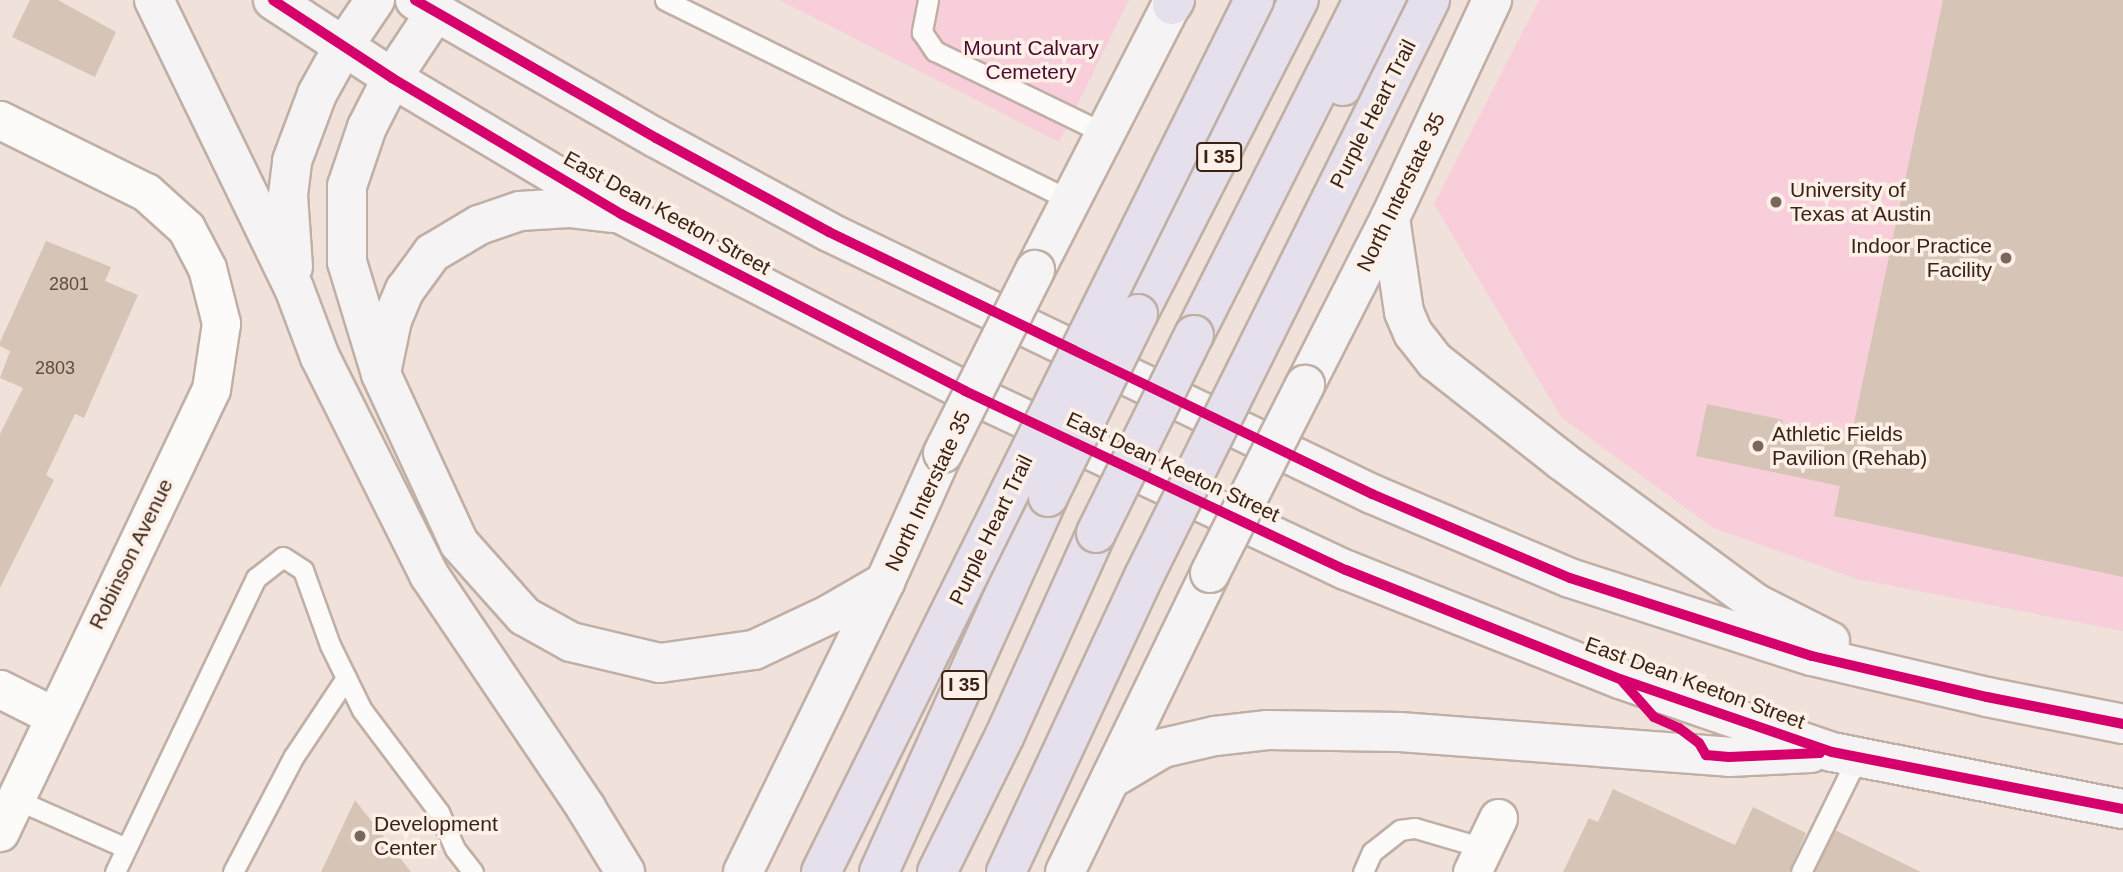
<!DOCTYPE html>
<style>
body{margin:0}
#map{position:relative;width:2123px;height:872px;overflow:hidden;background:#f0e2da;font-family:Arial,sans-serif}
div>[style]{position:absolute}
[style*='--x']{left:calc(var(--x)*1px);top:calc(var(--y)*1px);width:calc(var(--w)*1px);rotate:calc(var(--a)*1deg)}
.green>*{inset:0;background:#f7ced9}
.building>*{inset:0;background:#d6c5b6}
.roads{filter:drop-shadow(2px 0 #c0afa5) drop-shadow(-2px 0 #c0afa5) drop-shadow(0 2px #c0afa5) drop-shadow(0 -2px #c0afa5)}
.service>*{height:19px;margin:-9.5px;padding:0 9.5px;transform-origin:9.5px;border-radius:9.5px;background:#fdfbf9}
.minor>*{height:37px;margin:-18.5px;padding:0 18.5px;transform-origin:18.5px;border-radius:18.5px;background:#fdfbf9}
.secondary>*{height:38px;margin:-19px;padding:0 19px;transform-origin:19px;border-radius:19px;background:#f6f3f5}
.motorway>*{height:38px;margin:-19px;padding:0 19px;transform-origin:19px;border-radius:19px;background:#e5e0ec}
.bridges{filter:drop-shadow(2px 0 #c0afa5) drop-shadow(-2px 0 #c0afa5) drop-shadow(0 2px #c0afa5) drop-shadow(0 -2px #c0afa5)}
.secondary-bridge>*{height:38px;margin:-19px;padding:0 19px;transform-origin:19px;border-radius:19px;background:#f6f3f5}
.motorway-bridge>*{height:38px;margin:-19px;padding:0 19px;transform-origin:19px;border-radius:19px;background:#e5e0ec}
.cycleway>*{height:10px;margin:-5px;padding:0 5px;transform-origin:5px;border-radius:5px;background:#d6006c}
.dots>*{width:19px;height:19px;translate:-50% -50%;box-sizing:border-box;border:4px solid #fdf0e9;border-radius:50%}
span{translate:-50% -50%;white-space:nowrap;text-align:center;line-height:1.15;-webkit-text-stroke:7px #fdf0e9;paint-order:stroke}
.number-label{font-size:18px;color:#614c3d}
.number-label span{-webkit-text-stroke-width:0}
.shield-label span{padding:2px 5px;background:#fdf0e9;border:2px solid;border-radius:5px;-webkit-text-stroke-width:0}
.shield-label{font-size:19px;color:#3a2315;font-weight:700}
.park-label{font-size:21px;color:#4c092f}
.street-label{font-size:21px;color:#3a2315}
.poi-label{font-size:21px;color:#3a2315}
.left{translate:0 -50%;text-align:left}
.right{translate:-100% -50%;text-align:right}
</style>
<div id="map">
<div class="green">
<div style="clip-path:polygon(779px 0,1129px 0,1059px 142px)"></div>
<div style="clip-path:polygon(1539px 0,2123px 0,2123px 631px,1857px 579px,1713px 528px,1561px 417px,1434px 204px)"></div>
</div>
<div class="building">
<div style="clip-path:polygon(30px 0,58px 0,116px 32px,95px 77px,12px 37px)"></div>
<div style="clip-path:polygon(1943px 0,2123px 0,2123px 577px,1834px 516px,1840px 486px,1696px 456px,1707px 404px,1783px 420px,1782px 427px,1850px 442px)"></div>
<div style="clip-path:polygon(46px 241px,111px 267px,105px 281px,138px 295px,84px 418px,75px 414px,46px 475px,54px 480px,0 588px,0 434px,23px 388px,0 378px,10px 351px,0 346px,0 342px)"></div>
<div style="clip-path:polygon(1613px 789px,1735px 845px,1753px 807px,1806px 833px,1789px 872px,1563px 872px,1589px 818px,1598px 822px)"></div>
<div style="clip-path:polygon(355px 800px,411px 872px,321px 872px)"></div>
<div style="clip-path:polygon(1835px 830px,1921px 872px,1815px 872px)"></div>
</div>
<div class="roads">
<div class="service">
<div style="--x:665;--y:0;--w:452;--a:26.3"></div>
<div style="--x:928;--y:0;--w:33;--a:101"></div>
<div style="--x:922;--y:32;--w:23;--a:56"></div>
<div style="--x:935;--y:51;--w:188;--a:25.9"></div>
<div style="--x:15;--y:799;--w:121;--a:23.8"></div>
<div style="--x:115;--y:872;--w:326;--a:-64.4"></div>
<div style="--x:256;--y:578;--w:34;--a:-38"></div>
<div style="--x:283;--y:557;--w:24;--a:33"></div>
<div style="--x:303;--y:570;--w:80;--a:70.2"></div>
<div style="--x:330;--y:645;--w:72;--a:63.8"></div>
<div style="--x:362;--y:710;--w:128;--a:53"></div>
<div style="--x:439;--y:812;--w:40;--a:66.6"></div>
<div style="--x:455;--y:849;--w:29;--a:52"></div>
<div style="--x:233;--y:872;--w:131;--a:-62.3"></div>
<div style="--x:294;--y:756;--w:94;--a:-56.3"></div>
<div style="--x:1363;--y:872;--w:22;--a:-66"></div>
<div style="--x:1372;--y:852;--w:36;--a:-38"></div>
<div style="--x:1400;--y:830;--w:15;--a:-8"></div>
<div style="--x:1415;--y:828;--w:72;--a:16.2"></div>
<div style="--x:1801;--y:872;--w:129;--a:-63.8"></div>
</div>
<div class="minor">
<div style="--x:0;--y:120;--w:163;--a:26.3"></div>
<div style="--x:146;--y:192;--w:54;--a:42"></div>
<div style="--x:186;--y:228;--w:45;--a:62.3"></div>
<div style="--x:207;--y:268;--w:57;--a:75.7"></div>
<div style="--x:221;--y:323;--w:67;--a:98.6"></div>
<div style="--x:211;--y:389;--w:491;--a:115.5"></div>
<div style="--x:0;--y:689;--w:60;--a:26.6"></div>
<div style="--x:1472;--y:872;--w:60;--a:-64.3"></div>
</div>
<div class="secondary">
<div style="--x:154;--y:0;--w:320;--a:64.1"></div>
<div style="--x:294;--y:288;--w:74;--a:69.4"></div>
<div style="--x:320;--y:357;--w:244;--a:63.4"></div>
<div style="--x:429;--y:575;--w:281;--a:56"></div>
<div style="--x:586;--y:808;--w:75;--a:58.6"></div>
<div style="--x:273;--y:0;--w:142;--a:33.2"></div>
<div style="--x:392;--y:78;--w:266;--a:30.7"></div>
<div style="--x:621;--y:214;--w:387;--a:27.2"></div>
<div style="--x:965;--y:391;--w:421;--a:25.2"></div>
<div style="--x:1346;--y:570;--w:295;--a:21.7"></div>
<div style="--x:1620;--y:679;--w:224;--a:19"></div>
<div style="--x:1832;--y:752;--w:297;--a:11.1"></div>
<div style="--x:415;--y:0;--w:278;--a:29.8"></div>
<div style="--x:656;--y:138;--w:197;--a:28.5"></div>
<div style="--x:829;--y:232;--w:603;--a:25.76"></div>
<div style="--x:1372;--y:494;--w:215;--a:23"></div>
<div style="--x:1570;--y:578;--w:254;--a:17.9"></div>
<div style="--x:1812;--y:656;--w:180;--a:13.2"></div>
<div style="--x:1987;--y:697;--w:139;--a:11.2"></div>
<div style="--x:435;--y:13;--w:78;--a:123.5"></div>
<div style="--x:392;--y:78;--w:55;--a:117"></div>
<div style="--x:367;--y:127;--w:62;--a:108.7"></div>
<div style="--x:347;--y:186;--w:76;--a:90"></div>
<div style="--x:347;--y:262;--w:117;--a:73.1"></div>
<div style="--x:381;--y:374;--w:186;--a:65.2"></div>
<div style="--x:459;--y:543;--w:98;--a:48.3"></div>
<div style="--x:524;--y:616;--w:54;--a:29"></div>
<div style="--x:571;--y:642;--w:91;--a:13.3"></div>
<div style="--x:660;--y:663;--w:95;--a:-7.9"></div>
<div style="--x:754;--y:650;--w:84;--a:-25.3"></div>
<div style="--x:830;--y:614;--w:64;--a:-30.2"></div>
<div style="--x:1390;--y:218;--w:95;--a:81.5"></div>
<div style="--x:1404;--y:312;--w:23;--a:67"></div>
<div style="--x:1413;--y:333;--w:36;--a:52"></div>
<div style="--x:1435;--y:361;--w:162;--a:38.2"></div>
<div style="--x:1562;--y:461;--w:242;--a:36.3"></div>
<div style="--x:1757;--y:604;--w:82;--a:26.9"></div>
<div style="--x:293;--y:267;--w:72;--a:-94"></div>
<div style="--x:288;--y:195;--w:34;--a:-83"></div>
<div style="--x:292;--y:161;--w:72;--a:-69.5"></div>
<div style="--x:317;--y:94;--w:54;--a:-61"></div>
<div style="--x:343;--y:47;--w:57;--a:-55.8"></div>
<div style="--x:1035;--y:270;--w:304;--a:-62.8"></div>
<div style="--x:382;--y:368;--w:49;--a:-78.2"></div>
<div style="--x:392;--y:320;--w:33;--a:-67"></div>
<div style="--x:405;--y:290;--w:46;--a:-53.9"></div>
<div style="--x:432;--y:253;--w:55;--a:-30.8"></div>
<div style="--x:479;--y:225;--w:43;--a:-18.9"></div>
<div style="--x:520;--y:211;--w:49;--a:-3.5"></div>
<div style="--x:569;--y:208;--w:43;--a:6.6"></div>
<div style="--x:1305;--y:385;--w:187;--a:-63"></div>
<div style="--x:1390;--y:218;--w:241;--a:-64.9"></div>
<div style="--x:1111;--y:779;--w:61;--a:-30.8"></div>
<div style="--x:1163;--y:748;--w:53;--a:-13"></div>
<div style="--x:1215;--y:736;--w:53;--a:-6.5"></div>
<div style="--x:1268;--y:730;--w:132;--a:0.9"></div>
<div style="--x:1400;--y:732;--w:330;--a:4.3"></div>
<div style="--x:1729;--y:757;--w:82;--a:-2.8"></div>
<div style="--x:743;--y:872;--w:323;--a:-63.9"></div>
<div style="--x:885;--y:582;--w:141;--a:-65.8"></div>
<div style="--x:1065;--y:872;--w:332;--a:-64.1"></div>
</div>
<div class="motorway">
<div style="--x:1172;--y:5;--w:6;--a:-59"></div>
<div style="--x:1343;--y:86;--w:103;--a:-56.9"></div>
<div style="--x:1138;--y:314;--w:353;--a:-62.9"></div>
<div style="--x:1194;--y:335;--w:375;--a:-63.2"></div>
<div style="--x:879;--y:872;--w:411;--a:-65.7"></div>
<div style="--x:937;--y:872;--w:153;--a:-63.6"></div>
<div style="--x:1005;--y:735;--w:222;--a:-65.7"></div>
</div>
</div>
<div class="bridges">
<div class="secondary-bridge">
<div style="--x:943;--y:453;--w:205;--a:-63.3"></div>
<div style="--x:1210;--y:573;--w:211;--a:-63.2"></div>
</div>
<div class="motorway-bridge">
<div style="--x:1048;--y:497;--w:204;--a:-63.8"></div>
<div style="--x:1096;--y:533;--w:221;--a:-63.7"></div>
<div style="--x:821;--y:872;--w:974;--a:-63.59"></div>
<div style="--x:1006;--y:872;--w:327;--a:-65"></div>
<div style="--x:1144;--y:576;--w:643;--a:-63.59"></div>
</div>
</div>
<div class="cycleway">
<div style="--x:273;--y:0;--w:142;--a:33.2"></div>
<div style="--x:392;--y:78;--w:266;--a:30.7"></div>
<div style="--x:621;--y:214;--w:387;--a:27.2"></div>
<div style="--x:965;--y:391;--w:421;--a:25.2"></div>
<div style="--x:1346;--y:570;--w:295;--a:21.7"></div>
<div style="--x:1620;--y:679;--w:224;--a:19"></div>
<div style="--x:1832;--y:752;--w:297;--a:11.1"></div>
<div style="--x:415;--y:0;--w:278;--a:29.8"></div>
<div style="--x:656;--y:138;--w:197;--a:28.5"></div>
<div style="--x:829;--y:232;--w:603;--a:25.76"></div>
<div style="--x:1372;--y:494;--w:215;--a:23"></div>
<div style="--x:1570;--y:578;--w:254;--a:17.9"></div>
<div style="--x:1812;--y:656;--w:180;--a:13.2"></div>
<div style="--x:1987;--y:697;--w:139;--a:11.2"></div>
<div style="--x:1623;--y:682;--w:47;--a:48.5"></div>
<div style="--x:1654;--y:717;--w:27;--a:24"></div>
<div style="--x:1679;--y:728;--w:25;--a:37"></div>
<div style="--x:1699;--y:743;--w:14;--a:60"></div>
<div style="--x:1706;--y:755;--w:23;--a:5"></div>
<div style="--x:1729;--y:757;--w:91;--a:-2.5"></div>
</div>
<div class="dots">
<div style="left:1776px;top:202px;background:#7a665a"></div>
<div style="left:2006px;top:258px;background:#7a665a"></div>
<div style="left:1758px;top:446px;background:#7a665a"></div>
<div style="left:360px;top:836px;background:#7a665a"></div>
</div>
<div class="number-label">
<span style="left:69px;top:284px">2801</span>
<span style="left:55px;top:368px">2803</span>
</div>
<div class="shield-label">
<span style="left:1219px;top:157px">I 35</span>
<span style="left:964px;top:685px">I 35</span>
</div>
<div class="park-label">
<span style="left:1031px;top:60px">Mount Calvary<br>Cemetery</span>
</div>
<div class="street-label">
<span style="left:1373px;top:114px;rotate:-63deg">Purple Heart Trail</span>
<span style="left:1401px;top:192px;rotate:-64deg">North Interstate 35</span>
<span style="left:667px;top:213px;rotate:29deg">East Dean Keeton Street</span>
<span style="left:1173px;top:467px;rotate:25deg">East Dean Keeton Street</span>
<span style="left:928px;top:491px;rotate:-65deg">North Interstate 35</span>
<span style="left:991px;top:530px;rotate:-64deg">Purple Heart Trail</span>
<span style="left:131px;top:554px;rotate:-64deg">Robinson Avenue</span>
<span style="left:1695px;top:683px;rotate:20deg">East Dean Keeton Street</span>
</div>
<div class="poi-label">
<span class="left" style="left:1790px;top:202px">University of<br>Texas at Austin</span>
<span class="right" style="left:1992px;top:258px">Indoor Practice<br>Facility</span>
<span class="left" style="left:1772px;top:446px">Athletic Fields<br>Pavilion (Rehab)</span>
<span class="left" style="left:374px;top:836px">Development<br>Center</span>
</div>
</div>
